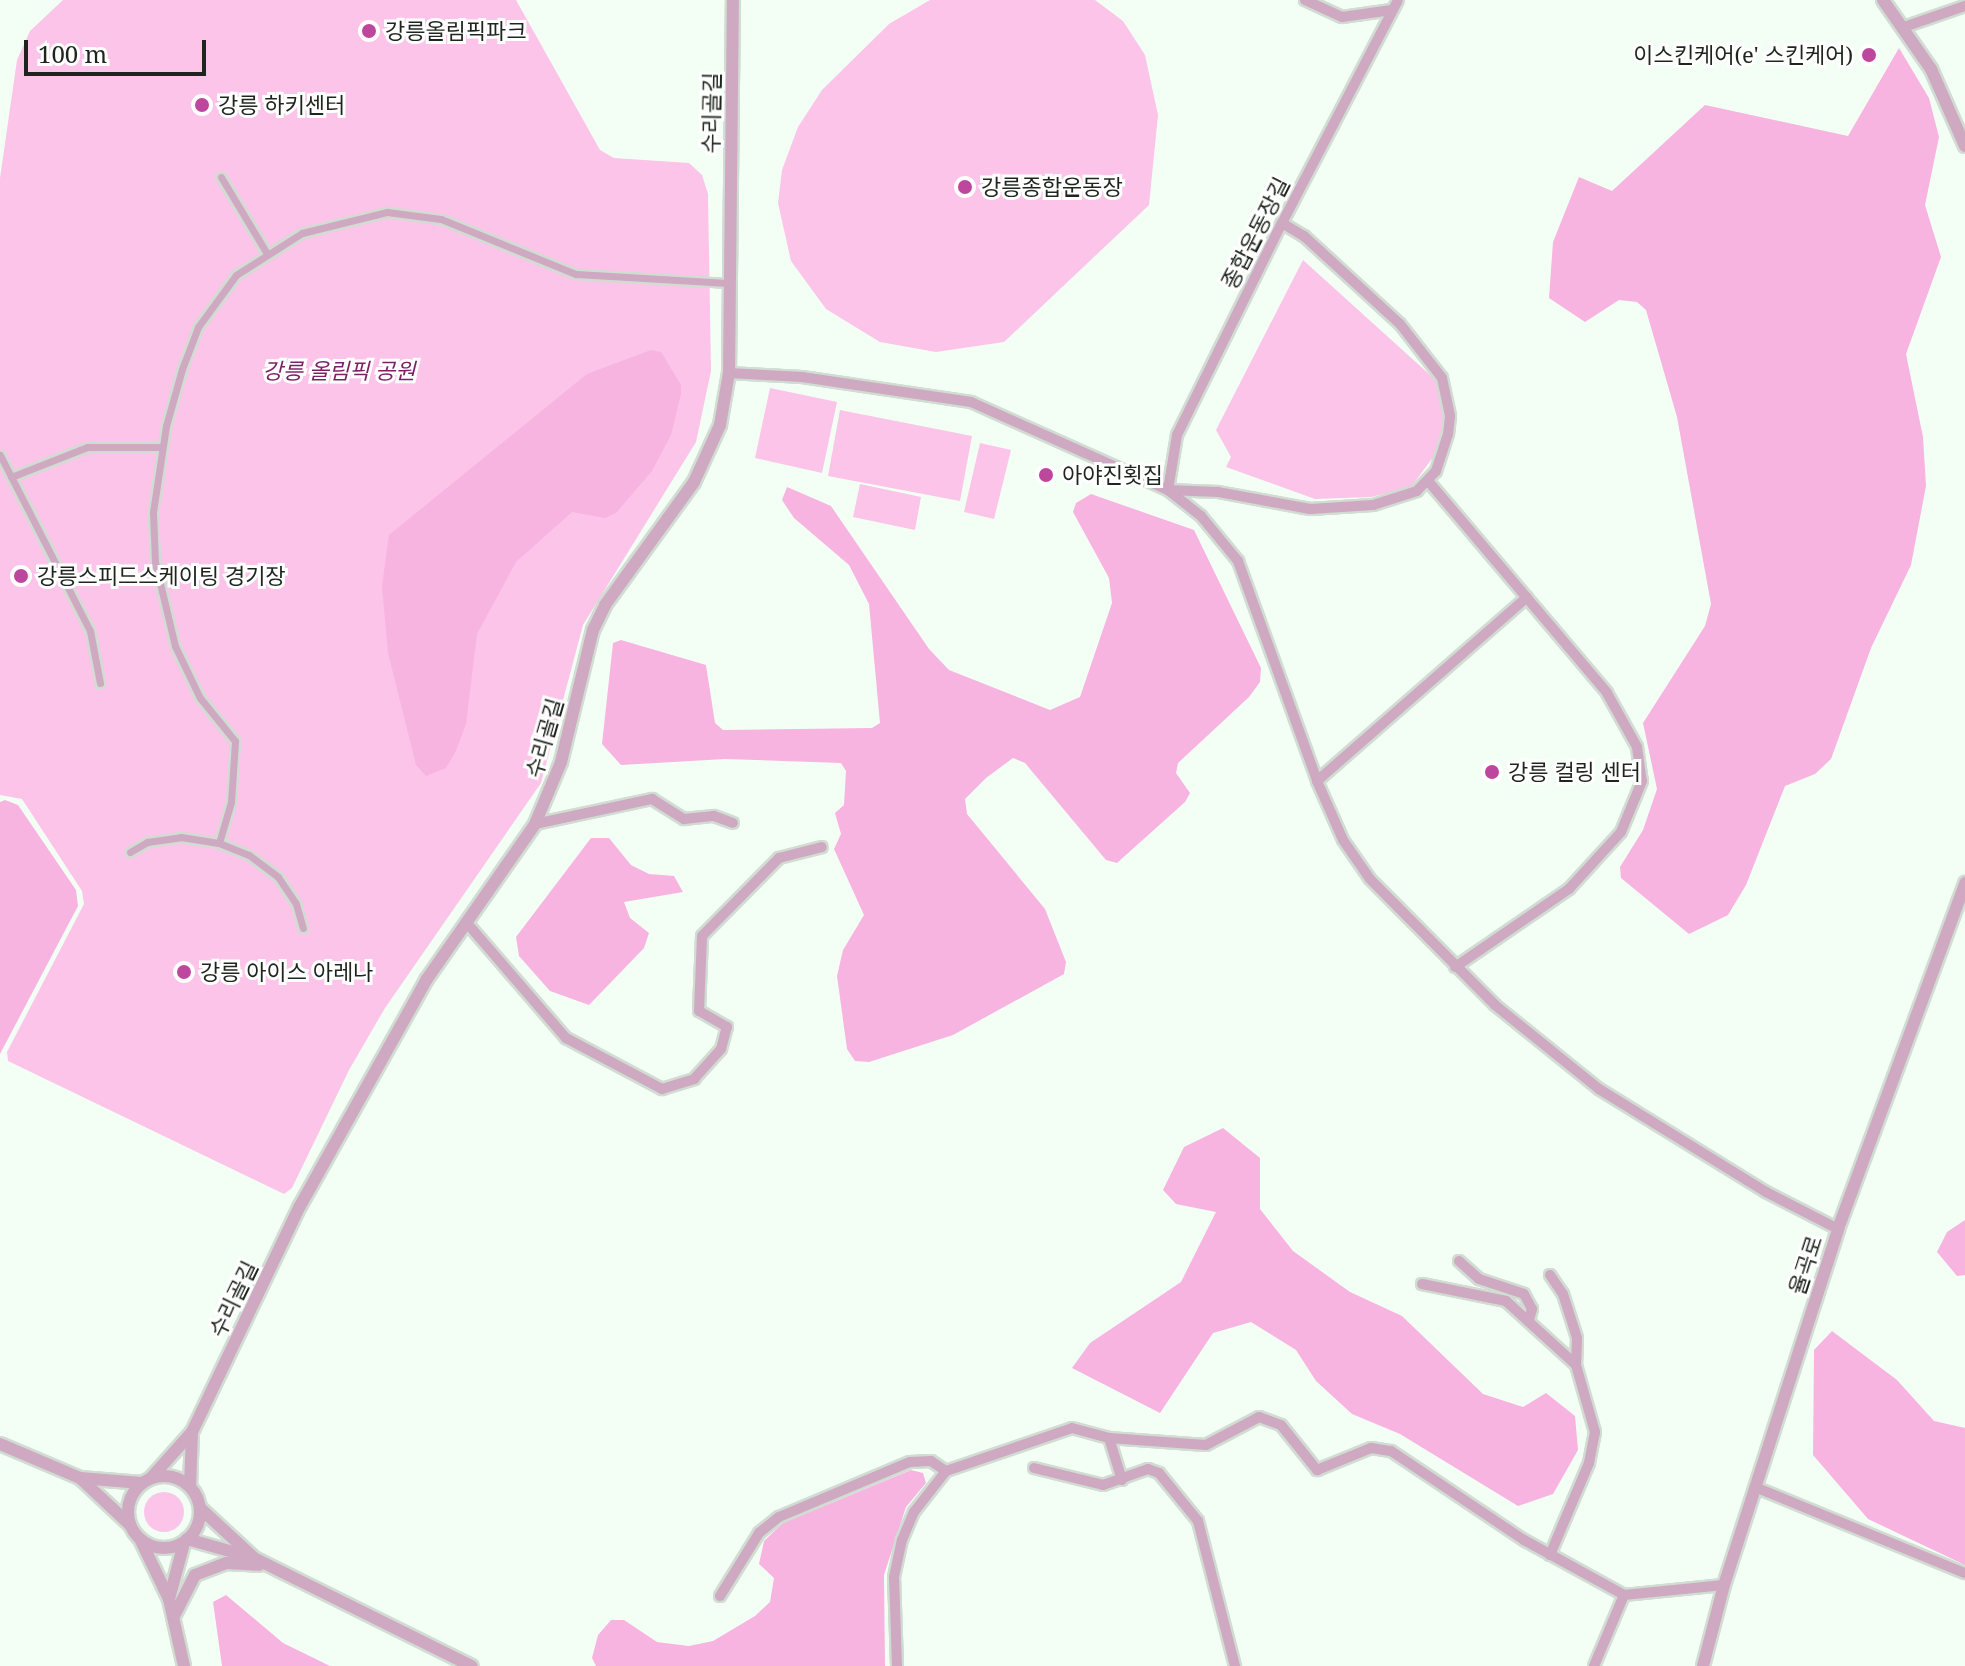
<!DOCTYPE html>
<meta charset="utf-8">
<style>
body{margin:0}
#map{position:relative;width:1965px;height:1666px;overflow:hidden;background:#f3fff4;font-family:"Noto Serif","Noto Sans KR",serif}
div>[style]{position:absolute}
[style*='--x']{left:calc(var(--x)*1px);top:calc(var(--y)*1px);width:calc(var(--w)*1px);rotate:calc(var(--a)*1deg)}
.green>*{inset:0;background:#fbc4e8}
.round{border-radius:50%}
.forest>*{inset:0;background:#f7b4e0}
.roads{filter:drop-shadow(2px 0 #d1dcd2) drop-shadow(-2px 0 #d1dcd2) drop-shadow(0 2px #d1dcd2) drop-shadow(0 -2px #d1dcd2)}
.pedestrian>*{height:7px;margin:-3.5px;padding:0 3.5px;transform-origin:3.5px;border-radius:3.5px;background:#cea9c1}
.minor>*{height:10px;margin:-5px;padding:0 5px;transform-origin:5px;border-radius:5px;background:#cea9c1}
.tertiary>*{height:12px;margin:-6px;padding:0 6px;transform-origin:6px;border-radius:6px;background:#cea9c1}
.tertiary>.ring{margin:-6px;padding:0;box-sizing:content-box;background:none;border:12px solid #cea9c1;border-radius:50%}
.dots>*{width:22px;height:22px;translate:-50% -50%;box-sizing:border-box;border:4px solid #fff;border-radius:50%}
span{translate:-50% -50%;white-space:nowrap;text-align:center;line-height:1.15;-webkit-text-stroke:6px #fff;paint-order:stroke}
.poi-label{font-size:22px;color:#1e251e}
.left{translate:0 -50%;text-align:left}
.right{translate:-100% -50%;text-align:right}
.street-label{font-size:22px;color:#1e251e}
.park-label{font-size:22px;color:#7c1f65;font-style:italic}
.scale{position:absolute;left:24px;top:40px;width:182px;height:36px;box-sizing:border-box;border:4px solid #1e251e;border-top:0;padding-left:10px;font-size:24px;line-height:28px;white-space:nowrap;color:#1e251e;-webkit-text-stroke:6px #fff;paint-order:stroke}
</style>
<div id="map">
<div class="green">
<div style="clip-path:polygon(63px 0,516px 0,600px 150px,614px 158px,689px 163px,702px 175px,708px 194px,711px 371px,696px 442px,583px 625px,541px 783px,385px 1008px,349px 1070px,292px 1188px,284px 1194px,8px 1061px,7px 1052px,84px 904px,82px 891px,22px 799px,0 795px,0 178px,17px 60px,30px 31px)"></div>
<div style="clip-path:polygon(930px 0,1095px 0,1123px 21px,1145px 55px,1158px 115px,1149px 205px,1004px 342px,936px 352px,880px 342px,826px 309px,791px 261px,778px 203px,782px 170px,798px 127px,822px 90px,889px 24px)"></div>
<div style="clip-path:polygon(1303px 260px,1440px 384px,1444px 416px,1440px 448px,1411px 487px,1371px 497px,1315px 499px,1226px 467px,1231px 457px,1216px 430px)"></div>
<div style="clip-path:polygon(770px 388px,837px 402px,822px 473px,755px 458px)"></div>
<div style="clip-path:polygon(840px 410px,972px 436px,960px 501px,828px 476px)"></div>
<div style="clip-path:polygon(980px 443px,1011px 450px,994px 519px,964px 512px)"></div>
<div style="clip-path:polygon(860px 484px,921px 497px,915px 530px,853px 517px)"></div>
<div class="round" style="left:144px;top:1492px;width:40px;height:40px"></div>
</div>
<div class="forest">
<div style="clip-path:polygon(1899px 48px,1929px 98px,1939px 137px,1925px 205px,1941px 257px,1906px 354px,1923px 437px,1926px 486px,1911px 565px,1871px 648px,1831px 759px,1815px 774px,1785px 786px,1746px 885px,1728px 915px,1689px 934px,1621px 878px,1620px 867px,1643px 830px,1657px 789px,1643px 723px,1705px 626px,1711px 604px,1677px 417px,1646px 310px,1637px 302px,1619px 300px,1585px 322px,1549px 298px,1553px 242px,1579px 177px,1612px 191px,1705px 105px,1848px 136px)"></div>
<div style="clip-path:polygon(651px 350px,661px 352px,681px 385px,681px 394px,671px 435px,652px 471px,616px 513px,605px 518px,572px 512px,516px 562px,477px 634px,466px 724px,456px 751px,446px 768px,426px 776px,416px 765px,388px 653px,382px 586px,389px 535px,587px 374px)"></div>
<div style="clip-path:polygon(787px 487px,831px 506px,929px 649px,949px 670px,1050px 710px,1080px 697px,1112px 603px,1109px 578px,1073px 512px,1076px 503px,1091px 494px,1194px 530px,1261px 668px,1260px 682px,1249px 697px,1178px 763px,1176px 773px,1190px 793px,1185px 802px,1117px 863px,1106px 860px,1025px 763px,1013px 758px,986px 778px,965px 799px,967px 814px,1045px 909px,1066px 962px,1064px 974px,953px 1035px,869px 1062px,855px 1061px,847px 1049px,837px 976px,843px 950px,864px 915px,834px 849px,841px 834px,835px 813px,844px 805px,846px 771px,841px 763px,725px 759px,621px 765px,602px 744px,613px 643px,621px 640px,706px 665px,715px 723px,723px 730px,872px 728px,880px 723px,869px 604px,849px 565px,794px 518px,782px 500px)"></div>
<div style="clip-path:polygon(5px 800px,18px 805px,76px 890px,78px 906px,0 1054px,0 802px)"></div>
<div style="clip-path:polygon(591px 838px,609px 838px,631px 865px,649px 874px,674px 876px,683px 892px,624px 902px,630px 918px,649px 933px,644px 948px,589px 1005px,550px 991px,519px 956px,516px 937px)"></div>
<div style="clip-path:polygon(1223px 1128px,1260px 1158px,1260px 1209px,1293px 1251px,1350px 1292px,1402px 1316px,1483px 1394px,1523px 1407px,1546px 1393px,1575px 1416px,1578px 1450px,1553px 1494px,1518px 1506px,1400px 1434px,1352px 1414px,1316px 1381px,1296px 1350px,1251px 1322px,1213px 1333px,1160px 1413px,1072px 1368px,1090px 1343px,1181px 1282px,1216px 1212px,1176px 1204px,1163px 1190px,1184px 1147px)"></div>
<div style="clip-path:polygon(1965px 1220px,1965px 1275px,1957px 1276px,1937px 1252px,1947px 1232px)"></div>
<div style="clip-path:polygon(1832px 1331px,1897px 1380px,1934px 1421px,1965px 1428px,1965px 1565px,1868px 1519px,1813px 1455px,1814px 1350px)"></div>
<div style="clip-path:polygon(911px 1470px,923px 1473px,926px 1483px,906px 1507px,884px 1575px,885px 1666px,596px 1666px,592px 1658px,598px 1635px,611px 1620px,624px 1620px,657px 1642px,689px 1646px,713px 1641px,755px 1616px,770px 1602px,774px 1578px,759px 1564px,764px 1541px,783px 1523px)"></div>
<div style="clip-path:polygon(226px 1595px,283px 1643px,330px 1666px,222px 1666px,213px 1602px)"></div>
</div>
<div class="roads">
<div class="pedestrian">
<div style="--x:221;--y:177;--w:87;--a:59"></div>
<div style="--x:0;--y:455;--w:198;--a:62.9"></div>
<div style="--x:90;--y:631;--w:53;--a:79.1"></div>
<div style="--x:11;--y:477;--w:82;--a:-21.5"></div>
<div style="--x:87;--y:447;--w:75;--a:0"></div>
<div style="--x:219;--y:843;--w:43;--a:-73.7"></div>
<div style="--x:231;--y:802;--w:61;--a:-86.2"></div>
<div style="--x:235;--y:741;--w:55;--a:-129.1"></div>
<div style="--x:200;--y:698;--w:58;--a:-115.7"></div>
<div style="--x:175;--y:646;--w:86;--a:-103.4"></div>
<div style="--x:155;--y:562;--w:50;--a:-92.3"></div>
<div style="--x:153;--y:512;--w:87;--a:-81.4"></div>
<div style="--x:166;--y:426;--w:59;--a:-74.3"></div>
<div style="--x:182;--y:369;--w:45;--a:-69.1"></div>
<div style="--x:198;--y:327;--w:64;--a:-53.8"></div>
<div style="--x:236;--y:275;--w:78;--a:-32.5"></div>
<div style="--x:302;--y:233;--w:88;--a:-13.9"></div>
<div style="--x:387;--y:212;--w:54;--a:7.4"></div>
<div style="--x:441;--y:219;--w:146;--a:22.2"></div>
<div style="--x:576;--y:274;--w:153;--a:3.4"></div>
<div style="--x:130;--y:852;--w:20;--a:-30"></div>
<div style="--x:147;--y:842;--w:34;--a:-8"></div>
<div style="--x:181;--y:837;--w:38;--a:9"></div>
<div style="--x:219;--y:843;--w:32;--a:22"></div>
<div style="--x:249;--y:855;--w:36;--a:37"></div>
<div style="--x:278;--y:877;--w:32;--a:56"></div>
<div style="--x:296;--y:904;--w:25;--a:74"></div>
</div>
<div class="minor">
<div style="--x:1305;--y:0;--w:41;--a:24.7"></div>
<div style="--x:1342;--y:17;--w:50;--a:-8"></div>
<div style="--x:1904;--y:27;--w:65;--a:-19"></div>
<div style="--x:1282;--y:223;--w:26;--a:31"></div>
<div style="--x:1304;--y:236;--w:130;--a:42.5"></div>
<div style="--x:1400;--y:324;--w:68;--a:52.1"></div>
<div style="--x:1442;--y:378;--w:39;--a:78"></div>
<div style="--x:1450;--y:416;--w:18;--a:96"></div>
<div style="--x:1448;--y:434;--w:39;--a:108"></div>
<div style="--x:1436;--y:471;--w:28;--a:134"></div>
<div style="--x:1417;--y:491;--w:46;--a:162.3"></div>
<div style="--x:1373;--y:505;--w:63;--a:176.4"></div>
<div style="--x:1310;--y:509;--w:94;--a:-169.5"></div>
<div style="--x:1218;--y:492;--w:50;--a:-177.7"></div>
<div style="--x:1168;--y:490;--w:56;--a:-80.7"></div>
<div style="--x:1177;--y:435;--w:237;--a:-63.7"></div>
<div style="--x:1282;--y:223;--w:251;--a:-62.5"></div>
<div style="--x:729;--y:373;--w:73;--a:3.1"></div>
<div style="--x:802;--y:377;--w:171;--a:8.4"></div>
<div style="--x:971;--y:402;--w:216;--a:24.1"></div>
<div style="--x:1168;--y:490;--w:42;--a:38.2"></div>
<div style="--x:1201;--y:516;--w:58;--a:50.6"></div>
<div style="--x:1238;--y:561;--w:234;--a:70.2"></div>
<div style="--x:1317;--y:781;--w:64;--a:66.2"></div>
<div style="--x:1343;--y:840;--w:47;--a:55.3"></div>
<div style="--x:1370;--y:879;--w:177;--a:45.2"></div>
<div style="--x:1495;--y:1005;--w:134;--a:38.9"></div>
<div style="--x:1599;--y:1089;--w:196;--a:31.7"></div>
<div style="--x:1766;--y:1192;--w:81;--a:27.2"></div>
<div style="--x:1429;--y:482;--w:276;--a:49.8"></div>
<div style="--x:1607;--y:693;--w:62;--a:60.9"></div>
<div style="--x:1637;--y:747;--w:34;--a:82"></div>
<div style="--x:1642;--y:781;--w:55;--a:112.4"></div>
<div style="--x:1621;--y:832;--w:77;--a:132.4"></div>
<div style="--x:1569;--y:889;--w:138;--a:145.6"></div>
<div style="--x:1317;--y:781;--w:279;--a:-41.2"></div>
<div style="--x:535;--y:824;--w:120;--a:-12.1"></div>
<div style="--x:652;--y:799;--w:38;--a:32"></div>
<div style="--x:684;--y:819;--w:30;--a:-6"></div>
<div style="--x:714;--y:816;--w:20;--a:20"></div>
<div style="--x:467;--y:923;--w:152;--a:49.3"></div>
<div style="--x:566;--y:1038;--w:109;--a:28"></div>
<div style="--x:662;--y:1089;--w:34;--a:-17"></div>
<div style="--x:694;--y:1079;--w:40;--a:-48"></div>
<div style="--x:721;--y:1049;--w:23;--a:-75"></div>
<div style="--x:727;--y:1027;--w:32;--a:-150"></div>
<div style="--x:699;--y:1011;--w:75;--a:-87.7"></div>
<div style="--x:702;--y:936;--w:110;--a:-45.4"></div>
<div style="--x:779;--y:858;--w:44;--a:-14.3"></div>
<div style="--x:1459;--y:1261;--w:27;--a:42"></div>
<div style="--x:1479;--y:1279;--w:47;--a:18.4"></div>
<div style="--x:1524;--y:1294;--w:17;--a:62"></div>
<div style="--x:1532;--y:1309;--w:11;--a:105"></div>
<div style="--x:1550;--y:1275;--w:23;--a:56"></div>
<div style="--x:1563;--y:1294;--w:46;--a:72.3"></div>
<div style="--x:1577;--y:1338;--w:27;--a:92"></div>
<div style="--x:1422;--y:1284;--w:86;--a:11.4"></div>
<div style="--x:1506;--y:1301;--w:95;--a:42.4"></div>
<div style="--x:1576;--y:1365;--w:70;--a:74.2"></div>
<div style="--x:1595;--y:1432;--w:32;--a:101"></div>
<div style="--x:1589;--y:1463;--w:100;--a:113"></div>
<div style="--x:1109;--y:1438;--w:44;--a:72.8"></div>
<div style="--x:1034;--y:1468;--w:71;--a:13.8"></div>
<div style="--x:1103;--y:1485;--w:48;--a:-19.6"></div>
<div style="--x:1148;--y:1469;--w:12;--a:20"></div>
<div style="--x:1159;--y:1473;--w:62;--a:50.9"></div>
<div style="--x:1198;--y:1521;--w:150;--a:75.7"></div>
<div style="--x:1755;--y:1487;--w:227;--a:22.3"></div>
<div style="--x:720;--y:1596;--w:74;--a:-58.2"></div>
<div style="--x:759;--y:1533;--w:26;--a:-39"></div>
<div style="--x:779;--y:1517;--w:142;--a:-22.8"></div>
<div style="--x:910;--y:1462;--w:21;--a:-3"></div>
<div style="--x:931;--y:1461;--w:18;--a:34"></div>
<div style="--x:946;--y:1471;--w:133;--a:-18.8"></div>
<div style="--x:1072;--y:1428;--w:38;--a:15"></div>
<div style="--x:1109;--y:1438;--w:97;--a:4.1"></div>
<div style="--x:1206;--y:1445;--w:60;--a:-27.8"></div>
<div style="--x:1259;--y:1417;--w:23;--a:20"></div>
<div style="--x:1281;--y:1425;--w:58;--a:51.3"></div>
<div style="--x:1317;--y:1470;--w:58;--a:-22.2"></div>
<div style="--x:1371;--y:1448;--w:20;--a:9"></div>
<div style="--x:1391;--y:1451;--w:160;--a:33.8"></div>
<div style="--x:1524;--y:1540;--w:114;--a:28.8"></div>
<div style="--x:1624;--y:1595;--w:100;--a:-5.7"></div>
<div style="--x:897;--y:1666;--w:89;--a:-91.9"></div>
<div style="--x:894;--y:1577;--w:38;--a:-78"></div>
<div style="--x:902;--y:1540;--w:30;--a:-67"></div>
<div style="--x:914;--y:1512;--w:52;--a:-52"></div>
<div style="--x:1594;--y:1666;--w:77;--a:-67.1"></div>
</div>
<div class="tertiary">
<div style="--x:1883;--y:0;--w:84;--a:55.2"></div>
<div style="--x:1931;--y:69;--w:84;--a:66.2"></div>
<div style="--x:0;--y:1444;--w:87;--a:23"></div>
<div style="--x:80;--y:1478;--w:62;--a:4.6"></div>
<div class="ring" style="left:128px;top:1476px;width:60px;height:60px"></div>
<div style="--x:80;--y:1478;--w:69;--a:43.2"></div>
<div style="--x:151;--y:1478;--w:62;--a:-48.3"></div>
<div style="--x:192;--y:1432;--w:250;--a:-64.5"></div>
<div style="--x:300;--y:1206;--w:260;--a:-60.8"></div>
<div style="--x:427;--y:979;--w:189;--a:-55.1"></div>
<div style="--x:535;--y:824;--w:67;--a:-67.2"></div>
<div style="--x:561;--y:762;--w:136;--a:-76.4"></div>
<div style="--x:593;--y:630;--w:28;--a:-64"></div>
<div style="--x:605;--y:605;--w:152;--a:-54.1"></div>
<div style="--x:694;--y:482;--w:63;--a:-65.5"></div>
<div style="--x:720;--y:425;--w:53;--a:-80.2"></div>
<div style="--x:729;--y:373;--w:373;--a:-89.4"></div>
<div style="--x:190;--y:1487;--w:55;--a:-87.9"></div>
<div style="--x:200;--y:1508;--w:71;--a:42.7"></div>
<div style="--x:187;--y:1539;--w:70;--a:15.8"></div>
<div style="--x:254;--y:1558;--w:243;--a:26.4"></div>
<div style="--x:141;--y:1541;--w:64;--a:64.2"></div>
<div style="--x:169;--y:1599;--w:69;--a:77.4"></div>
<div style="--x:169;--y:1599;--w:58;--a:-75"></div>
<div style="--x:174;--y:1616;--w:46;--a:-62.9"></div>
<div style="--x:195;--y:1575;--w:33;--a:-21"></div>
<div style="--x:226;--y:1563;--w:33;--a:3"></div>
<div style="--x:1703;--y:1666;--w:84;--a:-75.5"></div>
<div style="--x:1724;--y:1585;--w:374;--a:-72.2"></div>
<div style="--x:1838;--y:1229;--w:369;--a:-69.8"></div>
</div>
</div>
<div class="dots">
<div style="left:369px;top:31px;background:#be479e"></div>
<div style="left:1869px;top:55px;background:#be479e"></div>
<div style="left:202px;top:105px;background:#be479e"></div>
<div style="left:965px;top:187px;background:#be479e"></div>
<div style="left:1046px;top:475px;background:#be479e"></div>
<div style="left:21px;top:576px;background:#be479e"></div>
<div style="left:1492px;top:772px;background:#be479e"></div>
<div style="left:184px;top:972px;background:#be479e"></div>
</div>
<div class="poi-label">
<span class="left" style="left:385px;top:31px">강릉올림픽파크</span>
<span class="right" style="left:1853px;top:55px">이스킨케어(e' 스킨케어)</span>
<span class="left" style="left:218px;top:105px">강릉 하키센터</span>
<span class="left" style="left:981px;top:187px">강릉종합운동장</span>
<span class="left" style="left:1062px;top:475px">아야진횟집</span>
<span class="left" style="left:37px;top:576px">강릉스피드스케이팅 경기장</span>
<span class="left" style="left:1508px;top:772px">강릉 컬링 센터</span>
<span class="left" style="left:200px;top:972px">강릉 아이스 아레나</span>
</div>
<div class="street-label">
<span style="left:711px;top:113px;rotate:-89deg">수리골길</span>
<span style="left:1255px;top:233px;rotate:-63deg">종합운동장길</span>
<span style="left:544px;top:738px;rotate:-74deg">수리골길</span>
<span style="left:1805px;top:1265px;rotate:-72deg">율곡로</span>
<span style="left:233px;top:1299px;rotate:-64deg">수리골길</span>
</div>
<div class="park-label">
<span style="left:339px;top:371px">강릉 올림픽 공원</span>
</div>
<div class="scale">100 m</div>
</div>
